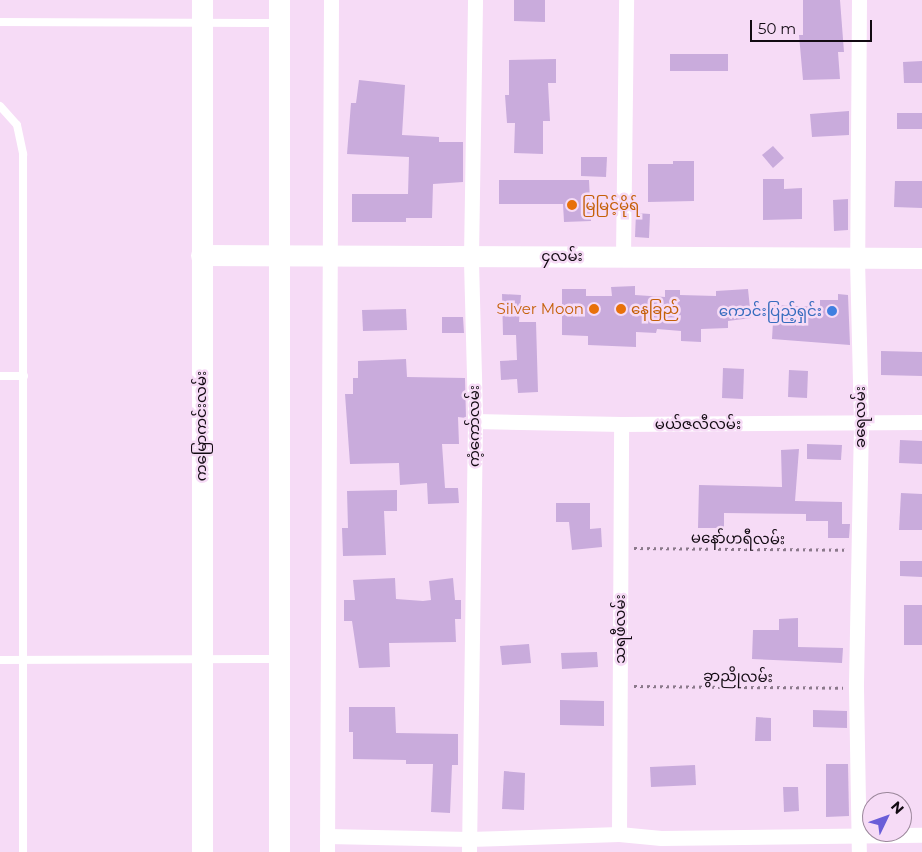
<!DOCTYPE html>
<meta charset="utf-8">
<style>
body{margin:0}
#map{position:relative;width:922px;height:852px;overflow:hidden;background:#f6dbf6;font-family:Montserrat,"Noto Sans Myanmar",sans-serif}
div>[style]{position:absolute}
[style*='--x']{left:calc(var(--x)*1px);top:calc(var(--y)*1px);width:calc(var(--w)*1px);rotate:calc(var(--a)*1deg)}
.building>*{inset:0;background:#c9abdc}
.path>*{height:3px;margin-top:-1.5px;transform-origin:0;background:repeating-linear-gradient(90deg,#8b798b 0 2.5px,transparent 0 6.5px)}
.lane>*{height:8px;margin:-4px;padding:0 4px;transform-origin:4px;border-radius:4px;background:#fff}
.street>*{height:15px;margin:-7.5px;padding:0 7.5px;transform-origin:7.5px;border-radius:7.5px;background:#fff}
.secondary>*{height:21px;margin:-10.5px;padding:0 10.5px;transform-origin:10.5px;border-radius:10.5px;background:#fff}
.dots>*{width:14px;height:14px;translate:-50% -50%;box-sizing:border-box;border:2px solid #f6dbf6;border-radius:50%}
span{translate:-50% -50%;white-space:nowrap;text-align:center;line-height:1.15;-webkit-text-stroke:5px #f6dbf6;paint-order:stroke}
.food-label{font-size:15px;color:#c56008}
.left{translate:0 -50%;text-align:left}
.right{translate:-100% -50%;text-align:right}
.street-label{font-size:15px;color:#120a12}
.shop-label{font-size:15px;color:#366cbe}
.north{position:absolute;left:862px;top:792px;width:50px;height:50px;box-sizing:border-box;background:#f6dbf6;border:1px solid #9b879b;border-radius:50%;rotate:48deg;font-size:14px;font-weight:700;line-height:20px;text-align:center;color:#120a12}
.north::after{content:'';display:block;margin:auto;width:18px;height:22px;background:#6a5ed8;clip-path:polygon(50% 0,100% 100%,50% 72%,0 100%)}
.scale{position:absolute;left:750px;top:20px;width:122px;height:22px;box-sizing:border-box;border:2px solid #120a12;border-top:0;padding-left:6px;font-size:15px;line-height:18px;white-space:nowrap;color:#120a12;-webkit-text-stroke:4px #f6dbf6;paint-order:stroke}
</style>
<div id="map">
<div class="building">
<div style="clip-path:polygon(514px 0,545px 0,545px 22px,514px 21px)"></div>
<div style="clip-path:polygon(803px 0,840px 0,844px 52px,838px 52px,840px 79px,803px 80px,799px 35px,803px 35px)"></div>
<div style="clip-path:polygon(670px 54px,728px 54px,728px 71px,670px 71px)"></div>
<div style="clip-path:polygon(556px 59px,556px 83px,548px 83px,550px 121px,543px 121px,543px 154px,514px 153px,515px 123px,507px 123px,505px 95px,509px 95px,509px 60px)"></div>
<div style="clip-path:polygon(922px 61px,922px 83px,904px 83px,903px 62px)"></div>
<div style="clip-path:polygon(359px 80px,405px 85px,402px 135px,439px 137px,439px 142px,463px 142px,463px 182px,433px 184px,432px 218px,406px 218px,406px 222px,352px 222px,352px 194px,408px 194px,409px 157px,347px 154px,351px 103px,356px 103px)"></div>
<div style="clip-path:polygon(849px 111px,849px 135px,812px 137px,810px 114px)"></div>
<div style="clip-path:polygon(897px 113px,922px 113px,922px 129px,897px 129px)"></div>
<div style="clip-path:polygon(773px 146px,784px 158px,773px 168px,762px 155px)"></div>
<div style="clip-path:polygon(581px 157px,607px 157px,606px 177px,581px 176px)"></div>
<div style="clip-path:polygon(673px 161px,694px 161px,694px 201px,648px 202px,648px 164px,673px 164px)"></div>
<div style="clip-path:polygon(763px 179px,784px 179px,784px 189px,802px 188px,802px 219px,763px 220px)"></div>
<div style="clip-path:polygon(499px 180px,589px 180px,591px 221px,564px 222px,563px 204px,499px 204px)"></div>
<div style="clip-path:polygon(895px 181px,922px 181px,922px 208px,894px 207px)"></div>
<div style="clip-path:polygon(848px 199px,848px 230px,834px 231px,833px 200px)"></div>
<div style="clip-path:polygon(636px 213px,650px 214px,649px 238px,635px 237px)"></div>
<div style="clip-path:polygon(635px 286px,635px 295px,665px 297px,665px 290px,680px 290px,680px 295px,716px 296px,716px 291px,748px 289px,751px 318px,728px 321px,728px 328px,701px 329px,701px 342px,681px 341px,681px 331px,657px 329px,656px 333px,636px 332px,636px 347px,588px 345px,588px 336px,562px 335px,562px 289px,586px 289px,586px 296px,612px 296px,611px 287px)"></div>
<div style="clip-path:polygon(502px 294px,521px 295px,519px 322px,536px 322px,538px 392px,518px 393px,517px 379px,501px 380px,500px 361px,517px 360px,516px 335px,503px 335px)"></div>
<div style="clip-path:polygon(838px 294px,848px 295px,850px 345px,772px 339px,774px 305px,820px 307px,820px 300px,838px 300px)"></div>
<div style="clip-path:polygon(406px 309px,407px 330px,363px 331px,362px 310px)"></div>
<div style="clip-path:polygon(442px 317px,463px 317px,464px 333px,442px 333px)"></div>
<div style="clip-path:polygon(881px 351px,922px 352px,922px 376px,881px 375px)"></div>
<div style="clip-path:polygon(406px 359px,407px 377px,465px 378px,466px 418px,458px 417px,459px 444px,442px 444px,445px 488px,458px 488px,459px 503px,428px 504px,427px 483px,400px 485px,399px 463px,350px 464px,345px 394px,353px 394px,353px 378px,358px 378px,358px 361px)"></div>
<div style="clip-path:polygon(723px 368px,744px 369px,743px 399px,722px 398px)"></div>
<div style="clip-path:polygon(789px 370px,808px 371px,807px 398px,788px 397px)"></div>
<div style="clip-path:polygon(900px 440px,922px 441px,922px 464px,899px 463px)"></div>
<div style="clip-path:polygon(807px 444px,842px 445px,841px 460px,807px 459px)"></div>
<div style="clip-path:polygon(799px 449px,795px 501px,842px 502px,842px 524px,850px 524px,849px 538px,828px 538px,828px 521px,806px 521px,806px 514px,724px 513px,724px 528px,698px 528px,699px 485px,782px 487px,781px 450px)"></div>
<div style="clip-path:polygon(397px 490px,397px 511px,384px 511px,386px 555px,343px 556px,342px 528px,348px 528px,347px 491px)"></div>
<div style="clip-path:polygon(901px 493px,922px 494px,922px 530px,899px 530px)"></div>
<div style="clip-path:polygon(556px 503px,590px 503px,590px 529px,601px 528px,602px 547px,572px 550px,569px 522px,556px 522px)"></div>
<div style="clip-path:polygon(900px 561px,922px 561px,922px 577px,900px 576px)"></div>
<div style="clip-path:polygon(395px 578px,396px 599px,423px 601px,431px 600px,429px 581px,453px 578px,455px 600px,461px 600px,461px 619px,455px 619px,456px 642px,389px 643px,390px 667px,359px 668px,352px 621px,344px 621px,344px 600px,355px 600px,353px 580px)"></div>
<div style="clip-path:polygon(904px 605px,922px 605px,922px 645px,904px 645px)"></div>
<div style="clip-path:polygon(798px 618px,798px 647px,843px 648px,842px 663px,752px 659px,753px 630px,779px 630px,779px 619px)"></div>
<div style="clip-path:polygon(529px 644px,531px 663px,502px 665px,500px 646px)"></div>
<div style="clip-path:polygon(597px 652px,598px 667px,562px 669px,561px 653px)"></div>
<div style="clip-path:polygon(560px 700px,604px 701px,604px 726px,560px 725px)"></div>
<div style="clip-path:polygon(349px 707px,395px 707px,396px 733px,458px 734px,458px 765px,452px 765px,450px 813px,431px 812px,433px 764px,406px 764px,406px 760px,353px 759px,353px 732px,349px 732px)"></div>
<div style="clip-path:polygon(813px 710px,847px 711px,847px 728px,813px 727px)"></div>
<div style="clip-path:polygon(756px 717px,771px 718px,771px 741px,755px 741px)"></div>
<div style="clip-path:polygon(826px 764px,848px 764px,849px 816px,826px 817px)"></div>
<div style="clip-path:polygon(695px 765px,696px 785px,651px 787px,650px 767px)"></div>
<div style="clip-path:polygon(504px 771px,525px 773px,524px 810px,502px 809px)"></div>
<div style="clip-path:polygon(783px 787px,798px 787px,799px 811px,784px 812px)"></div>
</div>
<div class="path">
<div style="--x:634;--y:548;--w:212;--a:0.5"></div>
<div style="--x:634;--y:686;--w:209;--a:0.5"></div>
</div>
<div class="lane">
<div style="--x:0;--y:22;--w:277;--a:0.2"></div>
<div style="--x:0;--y:106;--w:25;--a:48"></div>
<div style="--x:17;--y:125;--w:30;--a:78"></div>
<div style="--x:23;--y:154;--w:698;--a:90"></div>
<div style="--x:0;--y:376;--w:24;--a:0"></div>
<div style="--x:0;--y:660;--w:277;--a:-0.2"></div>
</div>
<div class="street">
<div style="--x:859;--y:0;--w:259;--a:90.4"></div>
<div style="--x:857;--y:259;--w:164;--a:88.6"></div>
<div style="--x:861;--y:423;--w:265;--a:91.1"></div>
<div style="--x:856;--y:688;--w:164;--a:89"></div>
<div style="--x:623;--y:256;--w:256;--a:-89.3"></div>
<div style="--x:475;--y:421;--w:146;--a:1.2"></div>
<div style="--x:621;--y:424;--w:301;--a:-0.4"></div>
<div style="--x:619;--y:834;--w:410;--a:-89.7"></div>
<div style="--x:327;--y:836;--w:142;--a:1.2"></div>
<div style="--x:469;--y:839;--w:150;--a:-1.9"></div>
<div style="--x:619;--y:834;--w:42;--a:5.4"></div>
<div style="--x:661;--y:838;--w:261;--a:-0.7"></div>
<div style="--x:327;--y:852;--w:852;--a:-89.73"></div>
<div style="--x:469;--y:852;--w:438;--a:-89.2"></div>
<div style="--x:475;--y:414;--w:157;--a:-91.5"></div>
<div style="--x:471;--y:257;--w:257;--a:-89.1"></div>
</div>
<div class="secondary">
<div style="--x:201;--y:255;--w:721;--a:0.24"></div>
<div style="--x:202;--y:852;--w:852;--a:-90"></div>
<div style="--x:279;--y:852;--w:852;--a:-90"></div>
</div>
<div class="dots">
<div style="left:572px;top:205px;background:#e8710a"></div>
<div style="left:594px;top:309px;background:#e8710a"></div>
<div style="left:621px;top:309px;background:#e8710a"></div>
<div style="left:832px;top:311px;background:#3f7fe0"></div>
</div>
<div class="food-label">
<span class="left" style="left:582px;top:205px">မြမြင့်မိုရ်</span>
<span class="right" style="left:584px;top:309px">Silver Moon</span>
<span class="left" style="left:631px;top:309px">နေခြည်</span>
</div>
<div class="street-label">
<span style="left:562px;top:256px">၄လမ်း</span>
<span style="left:860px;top:417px;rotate:-90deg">ခရေလမ်း</span>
<span style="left:698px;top:424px">မယ်ဇလီလမ်း</span>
<span style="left:201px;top:426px;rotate:-90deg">ကမြောကင်းလမ်း</span>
<span style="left:474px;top:426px;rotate:-90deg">ကံ့ကော်လမ်း</span>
<span style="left:738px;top:538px;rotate:1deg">မနော်ဟရီလမ်း</span>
<span style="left:620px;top:629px;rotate:-90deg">သရဖီလမ်း</span>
<span style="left:738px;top:676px;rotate:1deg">ခွာညိုလမ်း</span>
</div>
<div class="shop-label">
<span class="right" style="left:822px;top:311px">ကောင်းပြည့်ရှင်း</span>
</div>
<div class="north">N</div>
<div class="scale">50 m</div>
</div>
